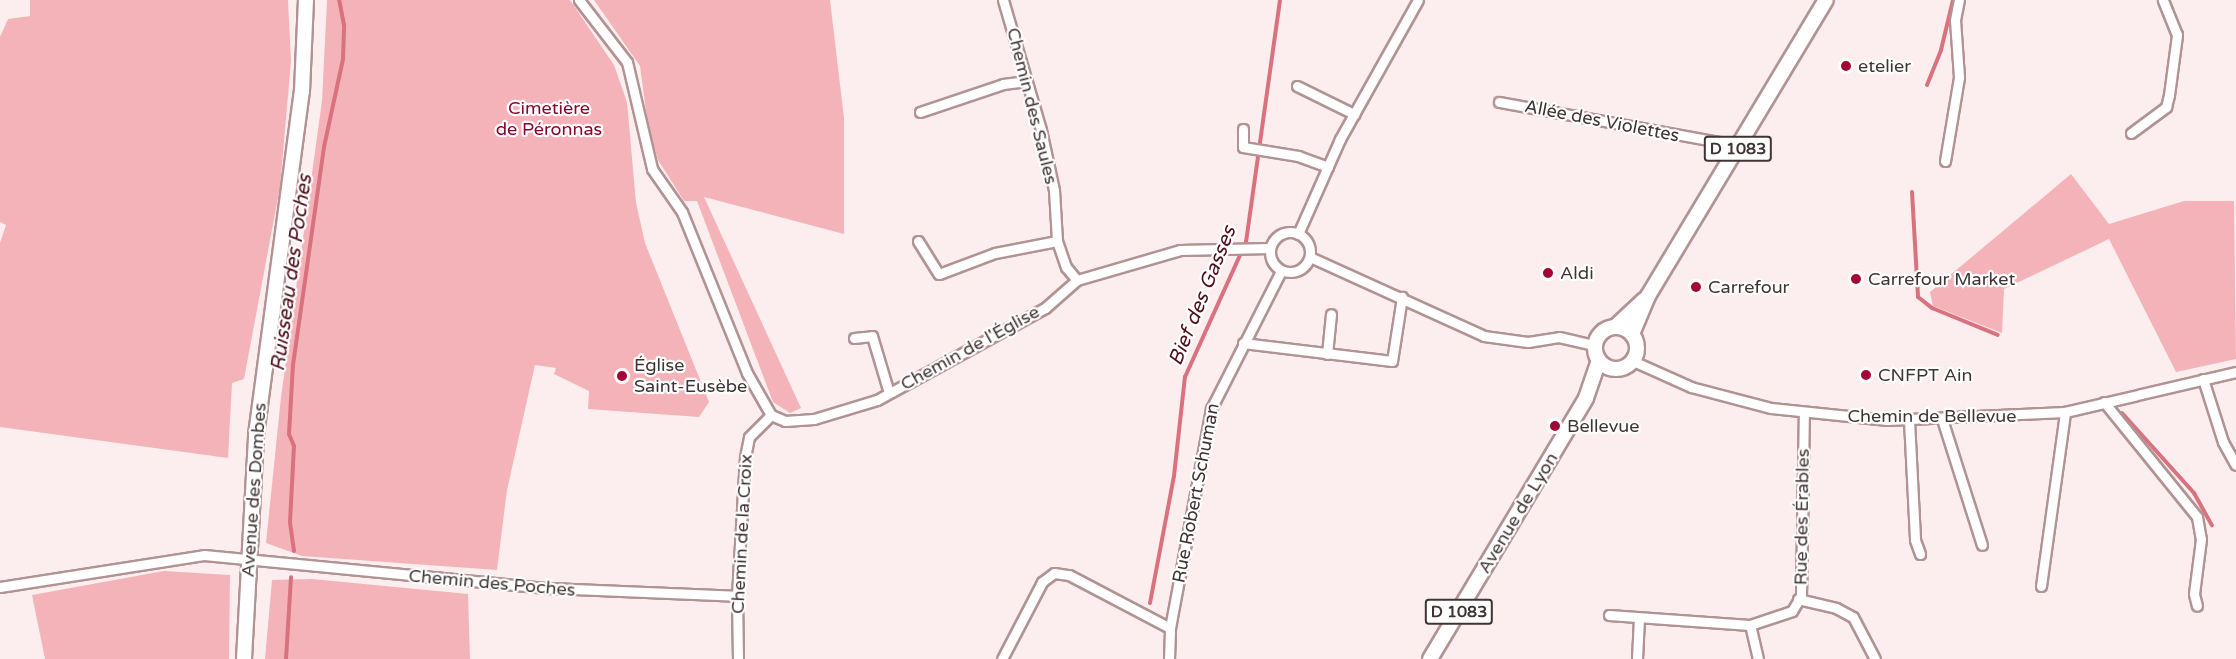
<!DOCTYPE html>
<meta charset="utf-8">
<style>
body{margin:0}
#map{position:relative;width:2236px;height:659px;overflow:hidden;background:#fceeef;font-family:"Varela Round",sans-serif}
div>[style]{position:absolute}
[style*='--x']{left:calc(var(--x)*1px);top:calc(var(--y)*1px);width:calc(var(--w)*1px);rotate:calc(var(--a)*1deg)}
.green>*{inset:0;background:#f4b3b8}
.stream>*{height:4px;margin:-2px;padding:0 2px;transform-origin:2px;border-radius:2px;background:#d9727e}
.roads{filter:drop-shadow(2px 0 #b19394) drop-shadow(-2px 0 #b19394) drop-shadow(0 2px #b19394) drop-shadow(0 -2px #b19394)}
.minor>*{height:9px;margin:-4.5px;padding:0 4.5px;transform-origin:4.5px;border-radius:4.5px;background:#fff}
.minor>.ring{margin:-4.5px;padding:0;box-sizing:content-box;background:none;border:9px solid #fff;border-radius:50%}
.primary>*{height:14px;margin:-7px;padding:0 7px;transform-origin:7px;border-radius:7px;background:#fff}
.primary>.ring{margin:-7px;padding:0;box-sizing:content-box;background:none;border:14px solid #fff;border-radius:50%}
.dots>*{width:16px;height:16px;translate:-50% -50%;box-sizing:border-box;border:3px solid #fff;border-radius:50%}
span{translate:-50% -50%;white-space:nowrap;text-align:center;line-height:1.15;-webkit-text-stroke:4.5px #fff;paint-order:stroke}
.shield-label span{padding:2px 4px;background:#fff;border:2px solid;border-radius:4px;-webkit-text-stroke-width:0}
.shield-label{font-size:16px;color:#403334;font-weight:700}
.poi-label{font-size:18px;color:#403334}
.left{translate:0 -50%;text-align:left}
.street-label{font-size:18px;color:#403334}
.park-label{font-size:18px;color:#89032d}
.water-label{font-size:20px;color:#4e0d1b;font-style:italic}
</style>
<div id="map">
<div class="green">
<div style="clip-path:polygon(30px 0,288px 0,291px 61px,280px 187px,244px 379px,232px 383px,228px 458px,0 427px,0 243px,6px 225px,0 222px,0 37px,8px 19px,30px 16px)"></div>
<div style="clip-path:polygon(327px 0,570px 0,614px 65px,627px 102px,636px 203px,645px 243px,709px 402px,699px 417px,588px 409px,589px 391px,554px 374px,556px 368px,535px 365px,507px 490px,497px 570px,302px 556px,266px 543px,281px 397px,322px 101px)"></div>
<div style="clip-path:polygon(594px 0,830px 0,844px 118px,844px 234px,704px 197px,801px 408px,790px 413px,773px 402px,697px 201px,684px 201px,658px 160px,648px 126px,640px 66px)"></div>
<div style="clip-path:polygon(2071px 174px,2109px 224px,2184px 201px,2234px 201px,2236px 359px,2176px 372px,2109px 239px,2004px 289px,2002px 333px,1933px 306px,1930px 292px)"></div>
<div style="clip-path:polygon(164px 571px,230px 575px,229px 659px,45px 659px,32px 595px)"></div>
<div style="clip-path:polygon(312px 579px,468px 594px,470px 659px,265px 659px,272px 580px)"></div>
</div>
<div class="stream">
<div style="--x:1927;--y:85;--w:38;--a:-68"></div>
<div style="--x:1941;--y:50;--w:51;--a:-76.5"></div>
<div style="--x:1912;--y:192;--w:105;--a:86.7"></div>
<div style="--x:1918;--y:297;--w:18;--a:38"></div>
<div style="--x:1932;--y:308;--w:71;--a:22.2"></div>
<div style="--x:2122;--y:413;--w:108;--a:48"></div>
<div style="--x:2194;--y:493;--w:37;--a:61"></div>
<div style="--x:294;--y:551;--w:29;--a:-98"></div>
<div style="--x:290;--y:522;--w:76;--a:-87"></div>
<div style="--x:294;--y:446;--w:13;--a:-113"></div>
<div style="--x:289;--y:434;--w:69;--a:-86.7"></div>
<div style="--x:293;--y:365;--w:220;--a:-81.9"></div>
<div style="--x:324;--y:147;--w:90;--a:-77.8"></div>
<div style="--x:343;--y:59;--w:34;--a:-88"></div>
<div style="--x:344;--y:25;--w:25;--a:-101"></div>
<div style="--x:1150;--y:603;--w:129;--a:-79.3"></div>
<div style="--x:1174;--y:476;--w:100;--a:-83.7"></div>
<div style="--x:1185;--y:377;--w:148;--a:-65.7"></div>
<div style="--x:1246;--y:242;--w:244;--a:-82"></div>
<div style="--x:286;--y:659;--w:82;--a:-86.5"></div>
</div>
<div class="roads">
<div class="minor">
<div style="--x:579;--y:0;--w:78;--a:52.3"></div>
<div style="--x:627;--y:62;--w:110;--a:76.8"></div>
<div style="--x:652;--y:169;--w:52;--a:55.1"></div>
<div style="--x:682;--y:212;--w:174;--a:68"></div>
<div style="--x:747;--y:373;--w:48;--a:60.3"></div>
<div style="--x:771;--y:415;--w:31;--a:135"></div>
<div style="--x:749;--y:437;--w:20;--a:101"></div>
<div style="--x:745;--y:457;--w:139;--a:93.3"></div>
<div style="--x:737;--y:596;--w:63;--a:89.1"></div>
<div style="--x:1003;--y:0;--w:135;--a:73.7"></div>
<div style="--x:1041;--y:130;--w:61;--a:77.8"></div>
<div style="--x:1054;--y:190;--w:51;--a:86.6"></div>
<div style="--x:1057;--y:241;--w:28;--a:71"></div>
<div style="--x:1066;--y:267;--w:17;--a:50"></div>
<div style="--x:1297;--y:86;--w:64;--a:26.2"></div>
<div style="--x:1499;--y:102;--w:245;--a:10.3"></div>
<div style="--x:920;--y:112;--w:88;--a:-18.6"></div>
<div style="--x:1003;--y:84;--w:24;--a:-7"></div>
<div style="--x:1243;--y:129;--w:18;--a:90"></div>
<div style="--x:1243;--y:147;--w:56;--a:9.3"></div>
<div style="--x:1298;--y:156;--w:32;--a:20"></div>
<div style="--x:2131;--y:133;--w:44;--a:-36.6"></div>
<div style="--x:2166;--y:107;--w:12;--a:-76"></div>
<div style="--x:2169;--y:95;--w:61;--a:-82.4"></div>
<div style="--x:2177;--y:35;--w:38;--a:-112"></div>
<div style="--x:1945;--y:161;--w:85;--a:-80.5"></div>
<div style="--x:1959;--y:77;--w:57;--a:-94"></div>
<div style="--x:1955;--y:20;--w:20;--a:-79"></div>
<div class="ring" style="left:1270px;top:232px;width:31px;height:31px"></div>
<div style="--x:1298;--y:234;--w:104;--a:-66.1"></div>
<div style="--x:1340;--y:139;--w:159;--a:-60.7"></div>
<div style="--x:918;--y:241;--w:39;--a:58"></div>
<div style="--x:939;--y:274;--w:60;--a:-20.6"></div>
<div style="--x:995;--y:253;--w:63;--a:-11"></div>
<div style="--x:1310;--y:257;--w:191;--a:24.4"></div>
<div style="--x:1484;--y:336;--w:44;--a:7.8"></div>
<div style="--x:1528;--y:342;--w:31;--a:-9"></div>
<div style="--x:1559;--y:337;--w:37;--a:13"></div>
<div style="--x:854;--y:338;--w:18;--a:-6"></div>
<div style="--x:872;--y:336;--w:59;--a:73.4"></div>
<div style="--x:1243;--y:343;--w:150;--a:6.9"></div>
<div style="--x:1392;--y:361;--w:65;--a:-81.1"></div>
<div style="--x:1327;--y:354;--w:40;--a:-84.3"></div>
<div style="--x:1633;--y:361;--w:64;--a:24.1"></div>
<div style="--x:1691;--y:387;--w:83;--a:14.7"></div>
<div style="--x:1771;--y:408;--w:117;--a:5.9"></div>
<div style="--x:1887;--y:420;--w:178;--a:-2.6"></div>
<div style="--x:2065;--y:412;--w:176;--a:-13.2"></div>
<div style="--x:2203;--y:379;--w:66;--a:72.4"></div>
<div style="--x:2223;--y:442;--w:26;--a:61"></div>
<div style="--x:2104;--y:402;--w:148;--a:51"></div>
<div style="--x:2197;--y:517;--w:22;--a:80"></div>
<div style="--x:2201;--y:539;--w:55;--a:97.3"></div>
<div style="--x:2194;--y:594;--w:12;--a:76"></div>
<div style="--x:771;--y:415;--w:15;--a:23"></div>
<div style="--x:785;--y:421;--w:29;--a:-4"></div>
<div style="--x:814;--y:419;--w:66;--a:-16.8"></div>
<div style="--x:877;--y:400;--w:192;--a:-28.7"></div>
<div style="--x:1045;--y:308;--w:43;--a:-41.2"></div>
<div style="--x:1077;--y:280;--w:107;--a:-16.2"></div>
<div style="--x:1180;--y:250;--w:90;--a:-1.3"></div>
<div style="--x:1942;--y:419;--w:132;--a:72.4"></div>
<div style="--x:1909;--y:420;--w:120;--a:87.1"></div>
<div style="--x:1915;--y:540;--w:15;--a:70"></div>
<div style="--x:2041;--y:586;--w:176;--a:-82.1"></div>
<div style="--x:0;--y:587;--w:206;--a:-8.9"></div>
<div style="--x:204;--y:555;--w:346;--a:5.5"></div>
<div style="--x:548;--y:588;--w:189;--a:2.4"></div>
<div style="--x:1798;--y:599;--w:39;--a:13"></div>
<div style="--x:1836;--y:608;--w:19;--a:28"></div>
<div style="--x:1853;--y:617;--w:47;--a:62.4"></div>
<div style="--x:1609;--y:615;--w:141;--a:4.1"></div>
<div style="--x:1002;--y:659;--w:87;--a:-62.5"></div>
<div style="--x:1042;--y:582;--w:15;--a:-37"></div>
<div style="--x:1054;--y:573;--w:15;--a:8"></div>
<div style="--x:1069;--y:575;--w:114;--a:27.7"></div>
<div style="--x:1169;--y:659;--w:31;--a:-88"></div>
<div style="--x:1170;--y:628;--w:223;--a:-79.4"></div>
<div style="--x:1211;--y:409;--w:155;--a:-63.1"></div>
<div style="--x:1637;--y:659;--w:41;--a:-87.2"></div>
<div style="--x:1758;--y:659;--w:35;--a:-103"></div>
<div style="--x:1750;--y:625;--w:44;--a:-18.4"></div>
<div style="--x:1792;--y:611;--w:17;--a:-59"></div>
<div style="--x:1801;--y:596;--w:182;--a:-89.1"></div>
</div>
<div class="primary">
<div style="--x:1616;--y:326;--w:38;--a:-43"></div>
<div class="ring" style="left:1595px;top:327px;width:28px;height:28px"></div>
<div style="--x:1632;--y:334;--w:41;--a:-67.2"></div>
<div style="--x:1648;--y:296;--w:345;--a:-59"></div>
<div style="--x:244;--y:659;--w:224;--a:-86.9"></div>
<div style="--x:256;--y:435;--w:347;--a:-82.4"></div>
<div style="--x:302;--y:91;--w:91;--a:-87.5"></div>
<div style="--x:1430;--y:659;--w:304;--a:-59.1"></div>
<div style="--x:1586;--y:398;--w:39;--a:-71"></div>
</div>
</div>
<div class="dots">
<div style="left:1846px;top:66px;background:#a20437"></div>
<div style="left:1548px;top:273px;background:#a20437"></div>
<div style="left:1856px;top:279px;background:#a20437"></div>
<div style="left:1696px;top:287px;background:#a20437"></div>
<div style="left:1866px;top:375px;background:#a20437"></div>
<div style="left:622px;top:376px;background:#a20437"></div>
<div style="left:1555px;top:426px;background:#a20437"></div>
</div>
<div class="shield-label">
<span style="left:1738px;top:149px">D 1083</span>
<span style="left:1459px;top:612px">D 1083</span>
</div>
<div class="poi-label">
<span class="left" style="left:1858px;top:66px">etelier</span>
<span class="left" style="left:1560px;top:273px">Aldi</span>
<span class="left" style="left:1868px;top:279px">Carrefour Market</span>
<span class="left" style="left:1708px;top:287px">Carrefour</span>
<span class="left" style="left:634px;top:376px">Église<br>Saint-Eusèbe</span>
<span class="left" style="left:1878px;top:375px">CNFPT Ain</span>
<span class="left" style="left:1567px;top:426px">Bellevue</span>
</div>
<div class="street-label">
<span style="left:1032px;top:106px;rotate:76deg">Chemin des Saules</span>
<span style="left:1602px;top:121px;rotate:11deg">Allée des Violettes</span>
<span style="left:970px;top:348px;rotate:-29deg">Chemin de l'Église</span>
<span style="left:1932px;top:416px">Chemin de Bellevue</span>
<span style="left:254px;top:490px;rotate:-86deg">Avenue des Dombes</span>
<span style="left:1196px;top:493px;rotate:-79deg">Rue Robert Schuman</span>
<span style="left:1518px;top:513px;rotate:-59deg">Avenue de Lyon</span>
<span style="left:1802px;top:517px;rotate:-89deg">Rue des Érables</span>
<span style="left:742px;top:534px;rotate:-87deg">Chemin de la Croix</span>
<span style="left:492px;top:583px;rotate:5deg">Chemin des Poches</span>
</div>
<div class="park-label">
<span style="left:549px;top:119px">Cimetière<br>de Péronnas</span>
</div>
<div class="water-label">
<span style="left:292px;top:273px;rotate:-82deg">Ruisseau des Poches</span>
<span style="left:1203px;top:296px;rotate:-68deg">Bief des Gasses</span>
</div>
</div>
